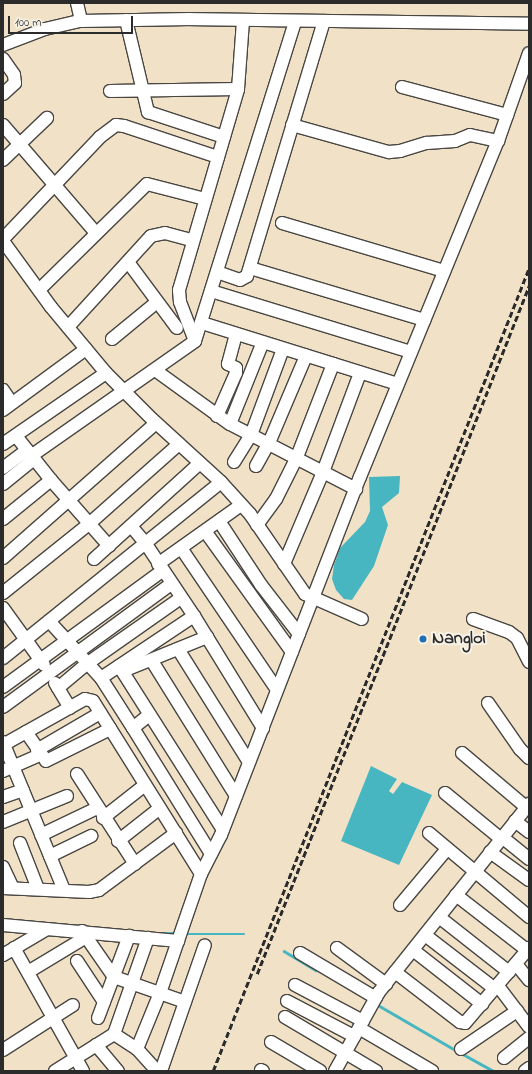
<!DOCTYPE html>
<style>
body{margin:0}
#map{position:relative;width:532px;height:1074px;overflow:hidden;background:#f1e2c7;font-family:"Indie Flower",sans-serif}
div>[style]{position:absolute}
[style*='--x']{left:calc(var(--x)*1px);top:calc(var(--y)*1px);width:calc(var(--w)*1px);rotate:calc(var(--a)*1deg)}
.water>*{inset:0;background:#48b6c0}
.stream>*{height:2.5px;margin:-1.25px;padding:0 1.25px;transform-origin:1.25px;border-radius:1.25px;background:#48b6c0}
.roads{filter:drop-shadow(1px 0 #494642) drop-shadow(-1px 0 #494642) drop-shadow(0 1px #494642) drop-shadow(0 -1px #494642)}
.minor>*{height:12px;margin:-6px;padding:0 6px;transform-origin:6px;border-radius:6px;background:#fff}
.rail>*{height:2.5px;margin-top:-1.25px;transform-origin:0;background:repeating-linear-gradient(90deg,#2b2b2b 0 6px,transparent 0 9px)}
.dots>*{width:11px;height:11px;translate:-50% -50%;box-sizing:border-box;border:2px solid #f7f3e8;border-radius:50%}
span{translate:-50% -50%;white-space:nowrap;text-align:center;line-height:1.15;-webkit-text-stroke:4px #f7f3e8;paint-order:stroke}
.poi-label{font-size:18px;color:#2b2b2b;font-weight:700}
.left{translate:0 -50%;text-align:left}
.frame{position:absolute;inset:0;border:4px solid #2b2b2b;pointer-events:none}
.scale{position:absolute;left:8px;top:16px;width:125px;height:18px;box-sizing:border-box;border:2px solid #2b2b2b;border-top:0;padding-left:5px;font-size:12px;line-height:14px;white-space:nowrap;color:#2b2b2b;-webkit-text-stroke:3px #f7f3e8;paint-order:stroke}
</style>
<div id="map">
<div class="water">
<div style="clip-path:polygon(400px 476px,399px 493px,382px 507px,388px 525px,374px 566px,352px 600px,344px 599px,336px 590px,332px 579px,334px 565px,340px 548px,365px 522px,370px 511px,369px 477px)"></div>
<div style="clip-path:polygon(371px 766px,397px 779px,389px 791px,393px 794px,402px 782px,432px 795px,399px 865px,341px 841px)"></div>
</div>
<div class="stream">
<div style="--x:33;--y:922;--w:47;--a:4.9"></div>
<div style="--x:156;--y:933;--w:21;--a:0"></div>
<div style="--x:184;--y:934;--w:60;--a:0"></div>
<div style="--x:284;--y:951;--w:37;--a:31"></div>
<div style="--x:378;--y:1005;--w:91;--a:30.2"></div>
<div style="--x:461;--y:1053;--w:38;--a:29"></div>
</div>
<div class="roads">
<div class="minor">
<div style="--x:77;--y:3;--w:18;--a:77"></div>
<div style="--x:126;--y:20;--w:95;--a:76.6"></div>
<div style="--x:148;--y:112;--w:80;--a:18.2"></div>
<div style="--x:3;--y:45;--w:45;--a:-20.9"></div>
<div style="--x:45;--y:29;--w:37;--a:-13"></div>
<div style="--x:81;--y:21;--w:109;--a:-1.1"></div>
<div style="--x:190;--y:19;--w:339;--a:0.8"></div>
<div style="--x:3;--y:59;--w:19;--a:55"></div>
<div style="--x:14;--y:75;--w:8;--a:83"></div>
<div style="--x:15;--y:83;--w:16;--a:137"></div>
<div style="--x:402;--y:87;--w:109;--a:14.9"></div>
<div style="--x:110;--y:91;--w:128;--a:-0.9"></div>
<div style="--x:3;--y:125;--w:143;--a:49.3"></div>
<div style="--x:292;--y:125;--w:101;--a:15.6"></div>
<div style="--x:389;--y:152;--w:11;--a:-5"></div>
<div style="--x:400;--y:151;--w:28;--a:-17"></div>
<div style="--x:427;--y:143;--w:28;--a:-4"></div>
<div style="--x:455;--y:141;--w:16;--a:-22"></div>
<div style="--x:470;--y:135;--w:29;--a:12"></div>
<div style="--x:3;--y:160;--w:61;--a:-43.7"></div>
<div style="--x:282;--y:223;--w:169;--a:16.5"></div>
<div style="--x:3;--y:239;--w:141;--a:-46.4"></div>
<div style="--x:100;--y:137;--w:20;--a:-37"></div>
<div style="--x:116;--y:125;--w:8;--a:7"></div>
<div style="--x:124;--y:126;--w:99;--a:18.3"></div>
<div style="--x:3;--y:241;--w:82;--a:54"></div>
<div style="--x:51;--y:307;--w:86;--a:50.2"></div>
<div style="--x:106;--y:373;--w:66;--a:45"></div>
<div style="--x:153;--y:420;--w:92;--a:42.4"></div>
<div style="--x:221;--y:482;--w:43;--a:47.8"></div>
<div style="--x:250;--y:514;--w:97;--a:55.5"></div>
<div style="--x:305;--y:594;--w:62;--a:23.7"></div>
<div style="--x:128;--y:262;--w:82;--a:53.4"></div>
<div style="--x:250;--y:268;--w:182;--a:16.6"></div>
<div style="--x:217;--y:272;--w:24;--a:19"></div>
<div style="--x:240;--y:280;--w:8;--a:-30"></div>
<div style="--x:247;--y:276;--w:266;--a:-73.2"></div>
<div style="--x:39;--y:290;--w:151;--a:-44.5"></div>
<div style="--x:147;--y:184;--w:60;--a:14.5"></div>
<div style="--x:211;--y:291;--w:209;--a:17"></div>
<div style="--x:202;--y:323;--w:205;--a:17.3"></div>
<div style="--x:68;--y:327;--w:123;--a:-47.6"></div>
<div style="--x:151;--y:236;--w:14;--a:-12"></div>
<div style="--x:165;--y:233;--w:28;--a:15"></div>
<div style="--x:112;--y:339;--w:58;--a:-39.4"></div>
<div style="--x:195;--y:341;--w:42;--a:-111"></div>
<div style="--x:180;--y:302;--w:12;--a:-95"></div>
<div style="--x:179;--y:290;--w:209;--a:-73.6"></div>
<div style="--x:238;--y:89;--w:68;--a:-85.8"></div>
<div style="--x:155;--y:370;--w:92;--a:35.8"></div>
<div style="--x:230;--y:424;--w:142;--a:27.3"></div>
<div style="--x:3;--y:390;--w:14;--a:56"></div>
<div style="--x:3;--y:410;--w:103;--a:-36.3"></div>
<div style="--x:217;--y:416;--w:47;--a:-66.2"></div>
<div style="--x:236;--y:373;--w:5;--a:-90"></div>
<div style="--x:236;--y:368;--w:9;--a:-153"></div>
<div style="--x:228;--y:364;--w:31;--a:-75"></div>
<div style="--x:230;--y:424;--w:88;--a:-68.1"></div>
<div style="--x:16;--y:436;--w:56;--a:51.5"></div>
<div style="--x:3;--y:444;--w:125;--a:-34.6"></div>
<div style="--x:31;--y:456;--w:200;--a:-35"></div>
<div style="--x:195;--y:341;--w:334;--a:-72.6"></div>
<div style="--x:234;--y:462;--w:32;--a:-58"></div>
<div style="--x:251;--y:435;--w:92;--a:-69.6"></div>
<div style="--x:256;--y:466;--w:26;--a:-61"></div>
<div style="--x:269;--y:443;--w:95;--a:-67"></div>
<div style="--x:3;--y:468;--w:30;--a:-37"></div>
<div style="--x:3;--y:484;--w:40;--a:-39"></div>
<div style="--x:3;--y:519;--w:62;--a:-39.1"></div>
<div style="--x:51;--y:480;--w:88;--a:48.7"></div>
<div style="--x:219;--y:521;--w:77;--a:56.7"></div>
<div style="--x:261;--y:585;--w:62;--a:52.2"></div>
<div style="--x:257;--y:525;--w:32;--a:-54"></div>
<div style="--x:276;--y:499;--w:47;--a:-63.4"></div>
<div style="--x:297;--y:457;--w:100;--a:-68.8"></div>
<div style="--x:131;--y:526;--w:23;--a:50"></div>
<div style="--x:146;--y:544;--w:87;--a:56.3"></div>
<div style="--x:194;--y:616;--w:132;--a:58.4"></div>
<div style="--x:205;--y:531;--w:149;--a:54.3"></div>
<div style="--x:181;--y:548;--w:171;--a:55.9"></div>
<div style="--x:3;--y:558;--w:204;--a:-41.4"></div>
<div style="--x:94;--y:559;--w:143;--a:-42.2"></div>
<div style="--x:158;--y:564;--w:102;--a:-35.4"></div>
<div style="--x:284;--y:564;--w:100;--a:-67"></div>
<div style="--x:323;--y:472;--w:106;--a:-69.5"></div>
<div style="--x:3;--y:593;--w:112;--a:-38.8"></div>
<div style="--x:90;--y:523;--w:119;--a:-41.6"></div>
<div style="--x:3;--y:608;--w:70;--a:54.3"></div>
<div style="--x:473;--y:619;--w:38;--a:20"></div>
<div style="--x:509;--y:632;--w:10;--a:37"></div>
<div style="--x:517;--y:638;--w:27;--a:63"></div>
<div style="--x:49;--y:621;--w:77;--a:47.6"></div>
<div style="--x:101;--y:678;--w:112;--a:-33.7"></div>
<div style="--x:178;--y:649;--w:133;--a:57.9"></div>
<div style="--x:3;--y:658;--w:280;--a:-38.9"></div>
<div style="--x:152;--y:661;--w:159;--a:58.1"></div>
<div style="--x:119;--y:666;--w:194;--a:57.6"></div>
<div style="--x:123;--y:671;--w:91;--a:-22"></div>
<div style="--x:101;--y:678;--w:59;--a:57.4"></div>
<div style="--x:133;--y:728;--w:21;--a:-39"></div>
<div style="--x:55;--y:683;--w:29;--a:59"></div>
<div style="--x:3;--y:687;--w:197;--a:-36.1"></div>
<div style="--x:58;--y:688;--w:39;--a:-40"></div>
<div style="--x:88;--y:663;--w:113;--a:-35"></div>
<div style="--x:488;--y:703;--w:56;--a:55.2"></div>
<div style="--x:520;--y:749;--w:13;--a:45"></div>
<div style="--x:3;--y:707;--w:208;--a:-36.2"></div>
<div style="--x:133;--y:728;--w:148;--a:58.2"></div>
<div style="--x:26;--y:732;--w:35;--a:55"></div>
<div style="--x:46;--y:761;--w:72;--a:-26.6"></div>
<div style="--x:3;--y:742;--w:160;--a:67.6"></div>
<div style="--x:3;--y:745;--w:94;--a:-29.3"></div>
<div style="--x:85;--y:699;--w:8;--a:14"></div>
<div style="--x:93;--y:701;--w:204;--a:58"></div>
<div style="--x:37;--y:750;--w:73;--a:-30.4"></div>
<div style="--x:462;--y:753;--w:84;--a:40.2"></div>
<div style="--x:3;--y:771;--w:40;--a:-23.4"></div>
<div style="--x:77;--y:774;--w:107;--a:57.2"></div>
<div style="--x:445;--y:793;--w:72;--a:39.4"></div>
<div style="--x:3;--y:797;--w:21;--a:-19"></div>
<div style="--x:103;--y:818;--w:53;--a:-38.2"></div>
<div style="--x:515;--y:821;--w:18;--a:38"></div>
<div style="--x:3;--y:822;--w:69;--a:-22.1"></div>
<div style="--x:429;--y:833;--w:131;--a:40"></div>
<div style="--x:41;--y:835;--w:62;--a:-25.7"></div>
<div style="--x:502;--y:837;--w:35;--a:39"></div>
<div style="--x:118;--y:841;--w:53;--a:-38.2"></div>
<div style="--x:20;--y:843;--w:49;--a:68.6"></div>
<div style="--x:490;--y:852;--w:48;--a:35.7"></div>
<div style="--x:50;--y:856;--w:46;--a:-26"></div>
<div style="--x:3;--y:867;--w:23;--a:65"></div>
<div style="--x:3;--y:888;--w:86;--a:2.7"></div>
<div style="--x:89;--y:892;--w:10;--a:-11"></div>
<div style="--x:99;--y:890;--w:96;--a:-36.5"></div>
<div style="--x:456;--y:895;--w:90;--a:37.8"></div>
<div style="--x:400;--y:905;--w:73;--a:-50"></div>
<div style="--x:439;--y:917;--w:89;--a:38.2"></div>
<div style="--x:3;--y:925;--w:176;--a:5.2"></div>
<div style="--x:82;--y:931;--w:56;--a:55.2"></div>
<div style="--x:114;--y:977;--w:75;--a:19.4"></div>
<div style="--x:425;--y:935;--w:88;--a:37.6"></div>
<div style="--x:14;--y:948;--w:141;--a:60.7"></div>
<div style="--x:337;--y:948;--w:61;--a:36.3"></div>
<div style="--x:413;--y:950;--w:88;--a:38"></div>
<div style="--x:300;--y:953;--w:88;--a:30.6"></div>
<div style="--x:3;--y:955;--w:51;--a:-30.6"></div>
<div style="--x:77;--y:961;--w:49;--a:56.6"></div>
<div style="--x:516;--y:964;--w:21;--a:51"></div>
<div style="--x:28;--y:972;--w:68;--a:-31.1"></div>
<div style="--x:395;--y:972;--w:82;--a:37.6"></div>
<div style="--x:460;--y:1022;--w:5;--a:11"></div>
<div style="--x:465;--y:1023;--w:99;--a:-49.5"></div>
<div style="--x:295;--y:985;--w:77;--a:27.9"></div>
<div style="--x:498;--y:986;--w:51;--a:52.9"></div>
<div style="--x:287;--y:1001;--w:76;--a:27.6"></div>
<div style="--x:285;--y:1017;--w:106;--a:30.7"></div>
<div style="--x:98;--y:1018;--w:88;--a:-69.3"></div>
<div style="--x:359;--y:1028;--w:85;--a:30.5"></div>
<div style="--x:114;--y:1034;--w:27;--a:33"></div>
<div style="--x:271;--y:1042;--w:57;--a:30.6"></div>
<div style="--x:96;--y:1045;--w:34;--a:50"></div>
<div style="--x:461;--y:1049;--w:68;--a:-34.2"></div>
<div style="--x:3;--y:1050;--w:83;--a:-32.7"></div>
<div style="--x:504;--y:1058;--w:32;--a:-39"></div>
<div style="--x:261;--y:1070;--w:2;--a:27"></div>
<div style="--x:55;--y:1071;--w:70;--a:-32.1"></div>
<div style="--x:114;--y:1034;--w:102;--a:-70.5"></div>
<div style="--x:157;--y:1071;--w:30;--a:-132"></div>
<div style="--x:137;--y:1049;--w:61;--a:-67.7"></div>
<div style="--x:160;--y:993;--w:126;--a:-71"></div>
<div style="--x:201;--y:874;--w:44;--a:-62.9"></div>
<div style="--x:221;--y:835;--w:384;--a:-68.8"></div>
<div style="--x:360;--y:477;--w:363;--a:-67.7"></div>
<div style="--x:498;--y:141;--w:93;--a:-70.6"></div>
<div style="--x:161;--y:1071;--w:133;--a:-70.8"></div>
<div style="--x:335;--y:1071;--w:90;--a:-60.9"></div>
<div style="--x:379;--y:992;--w:241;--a:-51.4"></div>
<div style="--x:525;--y:1071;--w:5;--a:-37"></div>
</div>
</div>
<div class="rail">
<div style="--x:257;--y:974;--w:740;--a:-68.43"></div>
<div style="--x:213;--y:1071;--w:863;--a:-68.52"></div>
</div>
<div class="dots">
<div style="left:423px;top:639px;background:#1f6fb2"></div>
</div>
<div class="poi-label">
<span class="left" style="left:432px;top:639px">Nangloi</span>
</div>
<div class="frame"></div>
<div class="scale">100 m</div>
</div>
